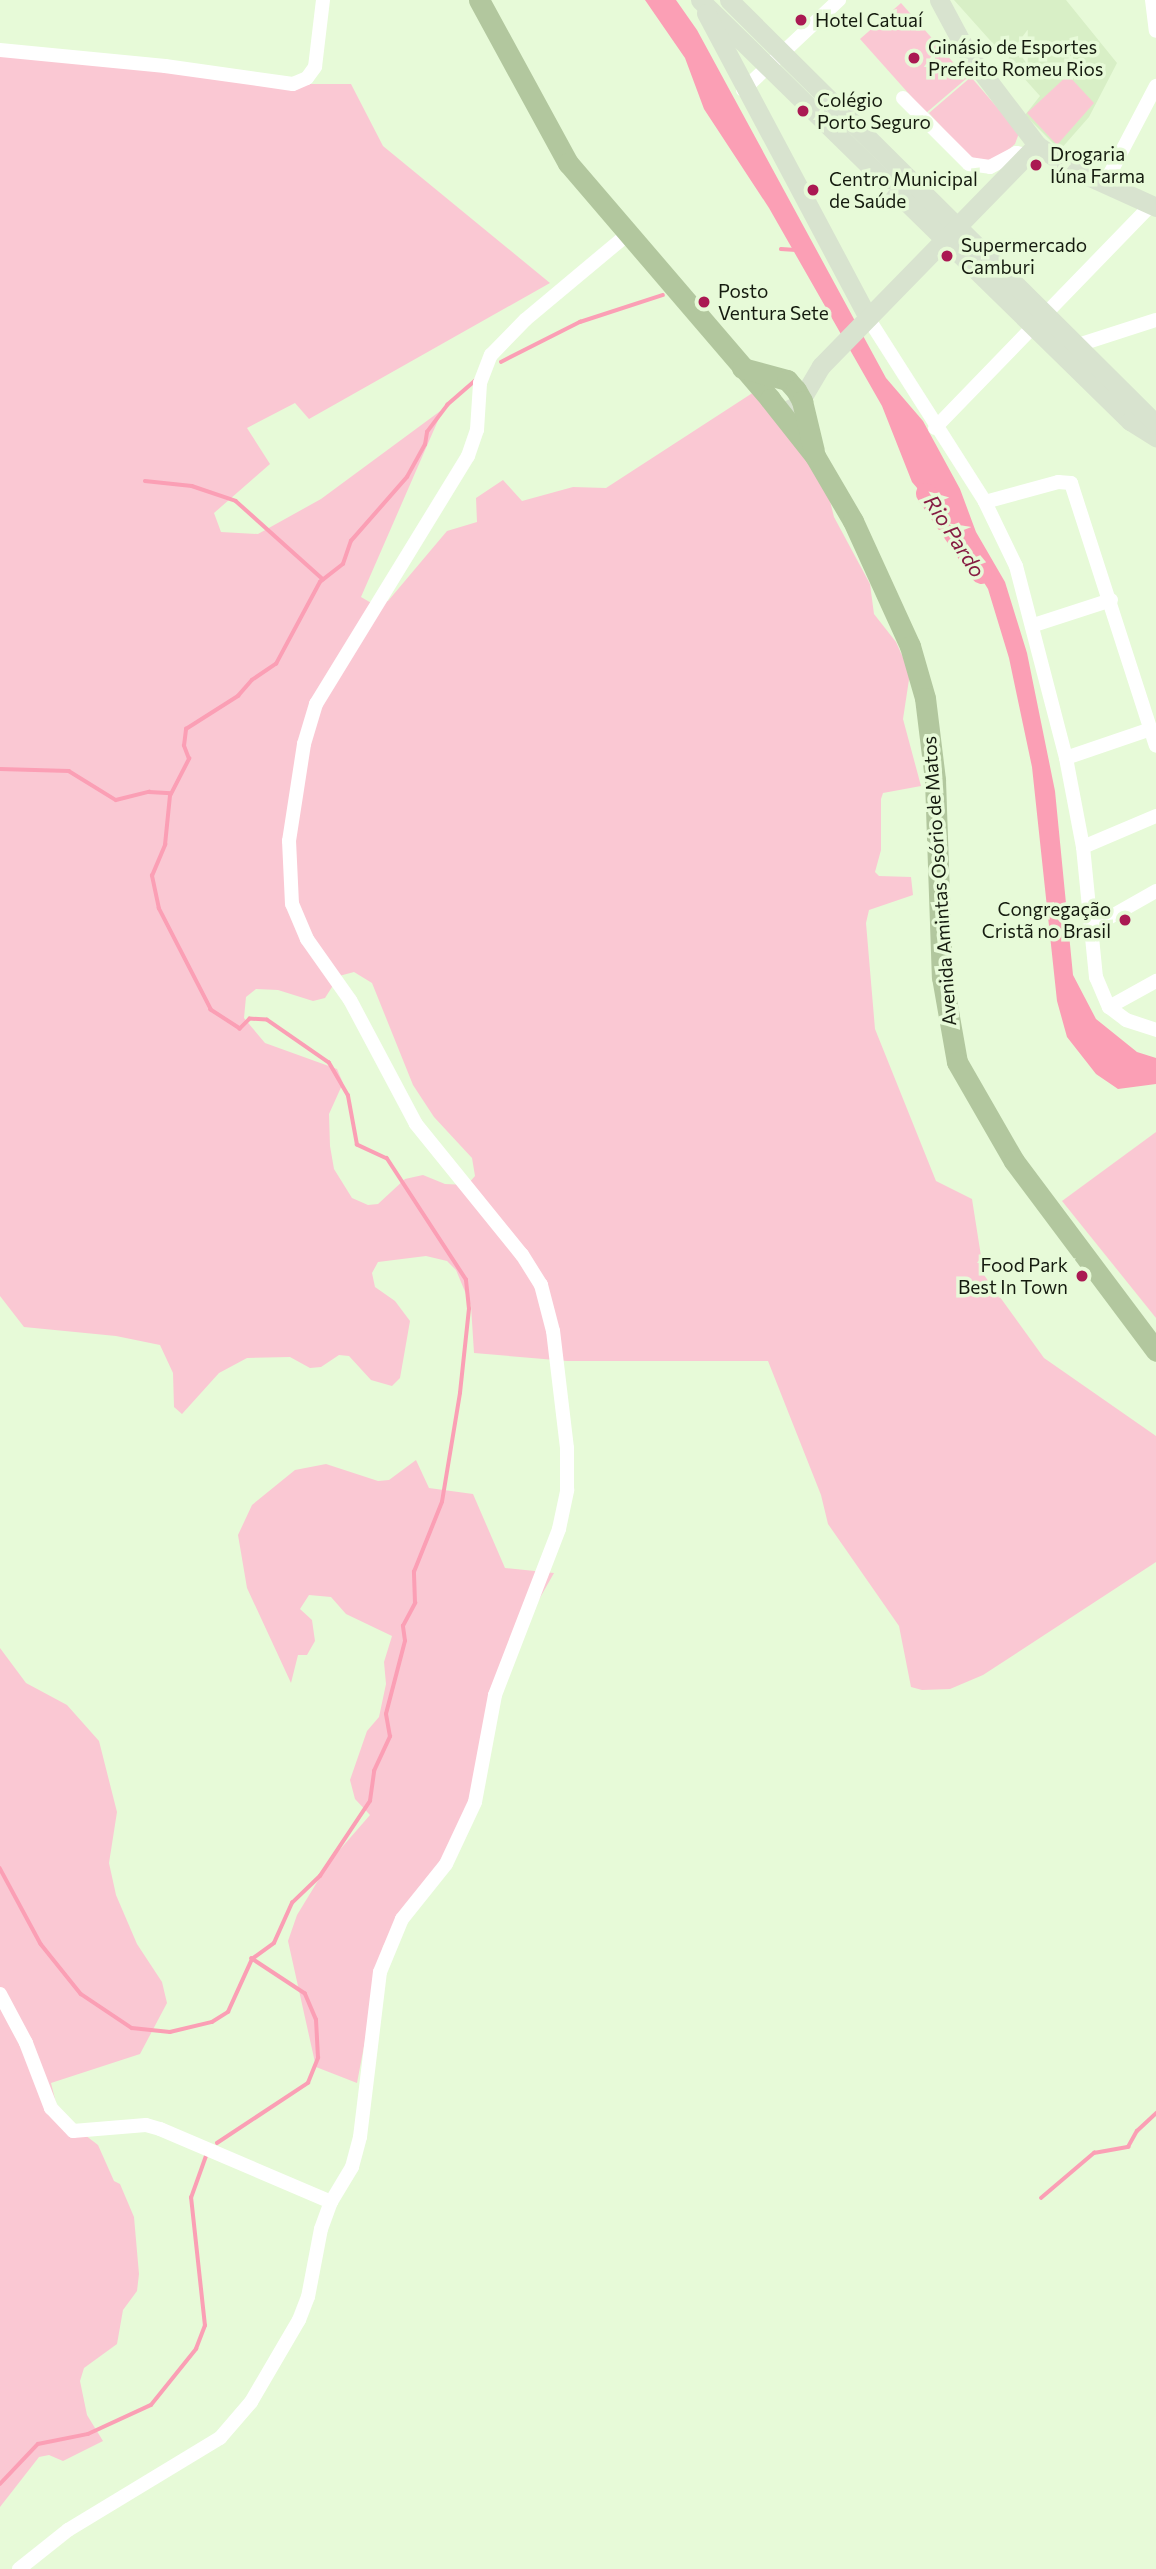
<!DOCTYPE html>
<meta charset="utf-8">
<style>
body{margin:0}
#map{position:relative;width:1156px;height:2569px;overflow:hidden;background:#e7fad8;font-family:Commissioner,sans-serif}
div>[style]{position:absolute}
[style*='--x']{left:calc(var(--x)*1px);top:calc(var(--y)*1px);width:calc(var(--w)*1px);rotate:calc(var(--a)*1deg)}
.built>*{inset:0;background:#d8efc6}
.green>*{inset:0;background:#fac8d3}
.water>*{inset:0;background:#fb9fb5}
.stream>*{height:3.5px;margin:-1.75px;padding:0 1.75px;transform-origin:1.75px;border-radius:1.75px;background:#fb9fb5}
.river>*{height:21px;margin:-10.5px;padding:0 10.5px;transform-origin:10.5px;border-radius:10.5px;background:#fb9fb5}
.street>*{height:14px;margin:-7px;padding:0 7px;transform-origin:7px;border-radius:7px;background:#fff}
.secondary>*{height:19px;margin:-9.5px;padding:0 9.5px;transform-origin:9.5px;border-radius:9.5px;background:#d8e3cf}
.primary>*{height:21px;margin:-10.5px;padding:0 10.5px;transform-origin:10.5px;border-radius:10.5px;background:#b2c79e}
.dots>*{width:19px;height:19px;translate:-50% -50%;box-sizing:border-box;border:4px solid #e7fad8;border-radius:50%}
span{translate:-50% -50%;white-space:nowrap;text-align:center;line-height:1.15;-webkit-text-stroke:7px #e7fad8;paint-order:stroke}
.poi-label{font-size:19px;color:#151b0f}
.left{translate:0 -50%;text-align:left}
.right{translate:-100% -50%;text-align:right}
.street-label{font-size:19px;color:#151b0f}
.water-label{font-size:21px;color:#851c42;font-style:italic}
</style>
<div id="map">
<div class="built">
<div style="clip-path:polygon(954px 0,1066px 0,1117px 63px,1089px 117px,1060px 150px,1025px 115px,1040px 96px)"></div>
</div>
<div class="green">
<div style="clip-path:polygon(901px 3px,967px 78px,926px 113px,860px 39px)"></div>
<div style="clip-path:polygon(evenodd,0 49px,298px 84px,351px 84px,383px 146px,550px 283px,309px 419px,295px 403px,247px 428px,270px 464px,214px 513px,221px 532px,258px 534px,321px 499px,443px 409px,361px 597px,373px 604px,388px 601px,447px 531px,477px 522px,476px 498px,503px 480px,522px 501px,573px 487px,606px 488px,754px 392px,826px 485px,834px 517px,870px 584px,874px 614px,896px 642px,910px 673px,903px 719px,921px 786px,883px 793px,881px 799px,881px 850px,875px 872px,879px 876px,911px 877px,913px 895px,869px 910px,866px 923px,875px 1029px,936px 1181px,972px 1199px,984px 1275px,1044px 1358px,1156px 1436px,1156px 1562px,983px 1675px,950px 1689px,922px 1690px,911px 1687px,899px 1626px,828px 1524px,821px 1495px,768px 1361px,567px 1361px,474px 1353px,471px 1306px,456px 1270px,447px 1261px,426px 1256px,378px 1262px,372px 1273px,375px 1287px,395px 1301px,410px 1321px,400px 1378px,392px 1386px,371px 1380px,349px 1356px,339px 1355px,321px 1367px,310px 1368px,290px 1357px,247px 1358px,219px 1373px,182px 1414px,174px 1407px,173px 1373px,160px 1345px,116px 1336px,24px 1327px,0 1296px,0 49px,354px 972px,372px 983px,413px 1085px,434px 1117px,472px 1158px,475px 1176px,467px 1185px,445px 1184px,423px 1175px,405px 1179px,378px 1204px,368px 1205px,352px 1198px,334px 1169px,330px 1146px,329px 1114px,343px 1083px,337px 1069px,265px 1043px,244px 1018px,246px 997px,256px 989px,278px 990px,313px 1001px,325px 998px,339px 976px,354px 972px)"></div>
<div style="clip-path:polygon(1068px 75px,1094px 103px,1057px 145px,1027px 113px)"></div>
<div style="clip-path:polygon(971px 77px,1019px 133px,1015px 144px,993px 163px,969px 157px,929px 113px)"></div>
<div style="clip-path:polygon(1156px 1132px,1156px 1318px,1062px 1201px)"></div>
<div style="clip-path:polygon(416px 1460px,429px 1488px,473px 1494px,505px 1568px,554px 1573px,537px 1603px,503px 1689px,484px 1772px,446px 1860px,383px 1946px,357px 2083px,316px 2067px,288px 1941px,297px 1915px,330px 1861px,370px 1815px,355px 1799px,350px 1780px,367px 1731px,379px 1717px,386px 1684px,384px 1662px,392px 1636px,346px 1614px,331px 1597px,309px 1595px,300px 1609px,312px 1620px,315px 1641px,307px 1655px,298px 1655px,291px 1683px,247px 1588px,238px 1535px,252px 1505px,295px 1470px,326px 1464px,378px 1481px,389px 1480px)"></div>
<div style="clip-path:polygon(0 1648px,26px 1683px,67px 1705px,99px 1741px,117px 1812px,109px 1863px,116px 1895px,137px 1944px,162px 1982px,167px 2003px,140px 2054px,51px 2083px,59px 2115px,98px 2145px,114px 2181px,120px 2184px,134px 2217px,139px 2274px,137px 2291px,123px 2310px,117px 2344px,84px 2368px,80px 2381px,87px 2415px,103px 2441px,63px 2461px,49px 2455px,39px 2457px,0 2507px)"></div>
</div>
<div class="water">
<div style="clip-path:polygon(645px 0,676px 0,697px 30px,886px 378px,923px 421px,960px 489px,976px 532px,1005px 582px,1027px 653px,1055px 791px,1073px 975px,1096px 1019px,1137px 1052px,1156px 1058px,1156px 1084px,1118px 1089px,1096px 1074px,1067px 1037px,1057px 1001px,1032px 767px,1009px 658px,988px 589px,947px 523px,912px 482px,882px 406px,769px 208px,704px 109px,685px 58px)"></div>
</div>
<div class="stream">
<div style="--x:781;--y:249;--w:15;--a:4"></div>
<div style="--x:501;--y:362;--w:89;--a:-26.9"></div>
<div style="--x:580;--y:322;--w:87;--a:-18"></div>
<div style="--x:145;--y:481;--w:47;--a:6.1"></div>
<div style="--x:192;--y:486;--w:46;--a:18.8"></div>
<div style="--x:236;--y:501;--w:117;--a:41.9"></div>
<div style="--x:0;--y:769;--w:69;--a:1.7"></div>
<div style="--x:69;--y:771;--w:55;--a:31.7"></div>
<div style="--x:116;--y:800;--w:34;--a:-14"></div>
<div style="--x:149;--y:792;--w:22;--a:3"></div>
<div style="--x:0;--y:1868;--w:86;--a:61.7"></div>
<div style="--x:41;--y:1944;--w:64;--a:51.3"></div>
<div style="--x:81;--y:1994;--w:61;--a:33.7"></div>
<div style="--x:132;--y:2028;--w:38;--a:6"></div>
<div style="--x:170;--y:2032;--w:43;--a:-13.4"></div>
<div style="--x:212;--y:2022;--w:19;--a:-32"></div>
<div style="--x:228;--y:2012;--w:58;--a:-65.6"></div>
<div style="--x:252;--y:1959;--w:27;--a:-36"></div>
<div style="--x:274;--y:1943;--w:44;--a:-65.8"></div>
<div style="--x:292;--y:1903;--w:39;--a:-44"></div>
<div style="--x:320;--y:1876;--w:90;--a:-56.3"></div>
<div style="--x:370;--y:1801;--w:30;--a:-82"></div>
<div style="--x:374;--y:1771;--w:38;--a:-65"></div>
<div style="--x:390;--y:1737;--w:23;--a:-100"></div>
<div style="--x:386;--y:1714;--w:75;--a:-75.4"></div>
<div style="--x:405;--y:1641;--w:15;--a:-98"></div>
<div style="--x:403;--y:1626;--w:26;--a:-62"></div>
<div style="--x:415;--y:1603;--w:31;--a:-92"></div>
<div style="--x:414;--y:1572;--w:75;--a:-68.2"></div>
<div style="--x:442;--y:1502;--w:110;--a:-80.6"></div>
<div style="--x:460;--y:1393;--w:84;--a:-83.9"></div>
<div style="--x:469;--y:1309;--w:29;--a:-96"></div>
<div style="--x:466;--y:1280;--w:145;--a:-123.1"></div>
<div style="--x:387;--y:1159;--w:33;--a:-155"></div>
<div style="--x:357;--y:1145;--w:50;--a:-100.4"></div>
<div style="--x:348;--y:1096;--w:38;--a:-120"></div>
<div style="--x:329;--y:1063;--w:75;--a:-145.3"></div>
<div style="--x:267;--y:1020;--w:17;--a:-177"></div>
<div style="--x:250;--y:1019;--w:14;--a:135"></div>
<div style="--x:240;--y:1029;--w:35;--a:-147"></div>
<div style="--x:211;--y:1010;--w:114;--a:-117.2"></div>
<div style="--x:159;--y:909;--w:34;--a:-102"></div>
<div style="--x:152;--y:876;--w:34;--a:-67"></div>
<div style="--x:165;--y:845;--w:49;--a:-84.2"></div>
<div style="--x:170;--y:796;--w:42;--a:-62.8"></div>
<div style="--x:189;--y:759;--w:14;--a:-111"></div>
<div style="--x:184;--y:746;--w:17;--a:-83"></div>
<div style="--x:186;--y:729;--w:62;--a:-32.4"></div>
<div style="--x:238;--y:696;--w:21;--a:-49"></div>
<div style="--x:252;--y:680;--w:29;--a:-34"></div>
<div style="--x:276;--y:664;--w:93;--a:-61.8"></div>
<div style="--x:320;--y:582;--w:29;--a:-38"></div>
<div style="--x:343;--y:564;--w:24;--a:-71"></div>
<div style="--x:351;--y:541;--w:85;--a:-48.8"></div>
<div style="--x:407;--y:477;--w:37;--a:-61"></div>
<div style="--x:425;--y:445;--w:13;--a:-81"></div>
<div style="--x:427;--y:432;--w:34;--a:-53"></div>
<div style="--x:447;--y:405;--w:38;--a:-41"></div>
<div style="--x:217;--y:2143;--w:109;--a:-33.4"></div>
<div style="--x:308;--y:2083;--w:27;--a:-68"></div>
<div style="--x:318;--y:2058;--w:38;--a:-93"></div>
<div style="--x:316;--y:2020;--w:28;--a:-113"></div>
<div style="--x:305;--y:1994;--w:64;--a:-146.6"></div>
<div style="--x:1041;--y:2198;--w:70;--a:-40.3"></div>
<div style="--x:1094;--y:2153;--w:35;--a:-10"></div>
<div style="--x:1128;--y:2147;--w:18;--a:-61"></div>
<div style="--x:1137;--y:2131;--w:26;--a:-43"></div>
<div style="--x:0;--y:2484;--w:55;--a:-46.5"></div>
<div style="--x:38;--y:2444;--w:51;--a:-11.3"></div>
<div style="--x:88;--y:2434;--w:69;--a:-24.7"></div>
<div style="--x:151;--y:2405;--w:72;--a:-51.2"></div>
<div style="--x:196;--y:2349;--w:25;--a:-69"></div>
<div style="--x:205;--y:2326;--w:129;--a:-96.2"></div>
<div style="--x:191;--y:2198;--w:45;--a:-70.3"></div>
</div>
<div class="river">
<div style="--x:926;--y:493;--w:97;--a:55.5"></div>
</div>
<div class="street">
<div style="--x:1152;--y:0;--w:31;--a:83"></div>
<div style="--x:0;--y:50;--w:166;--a:5.5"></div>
<div style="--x:165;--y:66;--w:129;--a:8"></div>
<div style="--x:293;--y:84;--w:15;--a:-23"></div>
<div style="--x:307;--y:78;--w:14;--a:-54"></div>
<div style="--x:315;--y:67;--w:67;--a:-83.2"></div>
<div style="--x:743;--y:90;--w:132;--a:-43.2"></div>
<div style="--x:903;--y:98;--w:93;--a:45"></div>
<div style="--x:969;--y:164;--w:21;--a:8"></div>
<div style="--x:990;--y:167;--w:30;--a:-28"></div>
<div style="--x:1016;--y:153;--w:11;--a:10"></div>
<div style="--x:1104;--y:185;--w:112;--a:-62.3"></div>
<div style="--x:868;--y:318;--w:218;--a:57.5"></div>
<div style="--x:985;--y:502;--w:71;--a:64.2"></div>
<div style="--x:1016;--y:566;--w:198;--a:75.4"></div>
<div style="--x:1066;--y:758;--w:91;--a:79.2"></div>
<div style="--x:1083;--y:847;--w:131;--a:84.3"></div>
<div style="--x:1096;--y:977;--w:33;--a:67"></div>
<div style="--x:1109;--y:1007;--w:21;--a:37"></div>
<div style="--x:1126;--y:1020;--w:32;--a:18"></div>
<div style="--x:1075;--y:346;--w:85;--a:-17.8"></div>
<div style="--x:935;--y:428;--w:310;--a:-45.9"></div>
<div style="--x:985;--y:502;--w:76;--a:-15.3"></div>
<div style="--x:1058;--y:482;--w:13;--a:4"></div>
<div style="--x:1071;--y:483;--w:276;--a:72.1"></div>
<div style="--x:1034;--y:625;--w:81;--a:-18"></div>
<div style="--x:1066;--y:758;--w:90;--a:-18.8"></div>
<div style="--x:1083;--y:847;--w:79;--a:-23"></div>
<div style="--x:1089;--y:929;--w:77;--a:-29.6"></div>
<div style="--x:1109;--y:1007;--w:54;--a:-29"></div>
<div style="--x:0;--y:1994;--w:55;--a:62"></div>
<div style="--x:26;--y:2043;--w:70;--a:69"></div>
<div style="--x:51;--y:2108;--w:32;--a:46"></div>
<div style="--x:73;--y:2131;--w:73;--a:-4.7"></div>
<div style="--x:146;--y:2125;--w:15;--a:16"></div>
<div style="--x:160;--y:2129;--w:186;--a:23.1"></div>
<div style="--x:19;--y:2569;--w:63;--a:-38.5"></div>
<div style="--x:68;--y:2530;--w:178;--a:-31.2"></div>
<div style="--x:220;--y:2438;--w:48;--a:-49.3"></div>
<div style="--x:251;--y:2402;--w:95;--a:-59.7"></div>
<div style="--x:299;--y:2320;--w:25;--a:-69"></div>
<div style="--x:308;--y:2297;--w:69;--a:-79.2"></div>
<div style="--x:321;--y:2229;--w:29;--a:-70"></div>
<div style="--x:331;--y:2202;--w:41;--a:-59"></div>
<div style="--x:352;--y:2167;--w:31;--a:-75"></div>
<div style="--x:360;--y:2137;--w:166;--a:-83.1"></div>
<div style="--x:380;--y:1972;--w:57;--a:-67.5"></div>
<div style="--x:402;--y:1919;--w:70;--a:-51.3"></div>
<div style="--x:446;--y:1864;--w:68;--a:-64.9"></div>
<div style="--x:475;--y:1802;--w:109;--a:-79.4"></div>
<div style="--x:495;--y:1695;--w:178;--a:-68.9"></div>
<div style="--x:559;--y:1529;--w:40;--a:-78"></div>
<div style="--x:567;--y:1490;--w:42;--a:-90"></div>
<div style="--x:567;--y:1448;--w:118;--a:-96.8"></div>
<div style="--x:553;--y:1331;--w:48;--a:-104.6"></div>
<div style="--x:541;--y:1285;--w:36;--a:-122"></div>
<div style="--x:522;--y:1255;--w:169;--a:-129"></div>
<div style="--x:416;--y:1124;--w:140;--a:-118"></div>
<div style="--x:350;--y:1000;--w:75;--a:-125.2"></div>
<div style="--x:307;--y:939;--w:38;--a:-113"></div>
<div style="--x:292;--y:904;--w:63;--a:-92.7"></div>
<div style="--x:289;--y:841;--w:98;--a:-81.2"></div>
<div style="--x:304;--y:744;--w:42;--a:-73.3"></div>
<div style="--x:316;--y:704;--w:291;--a:-58.5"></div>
<div style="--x:468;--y:456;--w:28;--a:-71"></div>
<div style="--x:477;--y:430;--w:47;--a:-86.3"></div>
<div style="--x:480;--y:383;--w:30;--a:-69"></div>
<div style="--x:491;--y:355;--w:49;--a:-45.8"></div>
<div style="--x:525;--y:320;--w:134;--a:-39.9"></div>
</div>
<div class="secondary">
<div style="--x:700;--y:0;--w:602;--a:44.39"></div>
<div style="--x:1130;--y:421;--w:31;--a:32"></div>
<div style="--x:729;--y:0;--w:602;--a:44.8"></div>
<div style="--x:939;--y:0;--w:61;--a:61.8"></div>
<div style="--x:968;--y:54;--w:114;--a:52.8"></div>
<div style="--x:1037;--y:145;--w:38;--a:35"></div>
<div style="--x:1068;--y:167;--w:97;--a:24.4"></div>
<div style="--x:706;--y:13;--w:345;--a:62"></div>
<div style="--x:781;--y:413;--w:19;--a:-25"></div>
<div style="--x:798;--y:405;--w:45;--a:-59.5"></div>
<div style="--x:821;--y:366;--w:309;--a:-45.7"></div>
</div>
<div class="primary">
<div style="--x:479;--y:0;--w:186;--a:61.4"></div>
<div style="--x:568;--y:163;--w:311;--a:49.4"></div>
<div style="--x:770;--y:399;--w:73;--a:51.7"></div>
<div style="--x:815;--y:456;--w:75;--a:59.7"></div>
<div style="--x:853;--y:521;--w:137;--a:65.5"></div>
<div style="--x:910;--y:646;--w:54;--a:73.9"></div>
<div style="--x:925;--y:698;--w:83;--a:83"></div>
<div style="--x:935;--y:780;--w:197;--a:88"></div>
<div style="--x:942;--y:977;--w:86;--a:80"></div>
<div style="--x:957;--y:1062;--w:114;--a:60.1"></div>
<div style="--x:1014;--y:1161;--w:237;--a:53.2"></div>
<div style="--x:742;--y:368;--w:47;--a:14.9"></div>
<div style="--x:787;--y:380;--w:13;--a:48"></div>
<div style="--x:796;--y:390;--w:13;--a:61"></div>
<div style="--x:802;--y:401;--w:51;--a:76.5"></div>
</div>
<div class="dots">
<div style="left:801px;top:20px;background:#aa1952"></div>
<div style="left:914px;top:58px;background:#aa1952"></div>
<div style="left:803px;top:111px;background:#aa1952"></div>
<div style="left:1036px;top:165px;background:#aa1952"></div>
<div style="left:813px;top:190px;background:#aa1952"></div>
<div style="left:947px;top:256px;background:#aa1952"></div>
<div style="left:704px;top:302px;background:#aa1952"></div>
<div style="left:1125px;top:920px;background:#aa1952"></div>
<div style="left:1082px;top:1276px;background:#aa1952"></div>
</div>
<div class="poi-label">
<span class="left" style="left:815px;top:20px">Hotel Catuaí</span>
<span class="left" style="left:928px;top:58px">Ginásio de Esportes<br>Prefeito Romeu Rios</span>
<span class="left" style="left:817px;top:111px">Colégio<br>Porto Seguro</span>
<span class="left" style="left:1050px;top:165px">Drogaria<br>Iúna Farma</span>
<span class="left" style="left:829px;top:190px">Centro Municipal<br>de Saúde</span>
<span class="left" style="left:961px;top:256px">Supermercado<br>Camburi</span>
<span class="left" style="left:718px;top:302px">Posto<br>Ventura Sete</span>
<span class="right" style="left:1111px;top:920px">Congregação<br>Cristã no Brasil</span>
<span class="right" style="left:1068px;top:1276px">Food Park<br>Best In Town</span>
</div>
<div class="street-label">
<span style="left:939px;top:881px;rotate:-94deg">Avenida Amintas Osório de Matos</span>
</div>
<div class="water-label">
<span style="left:955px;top:536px;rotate:57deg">Rio Pardo</span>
</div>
</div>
